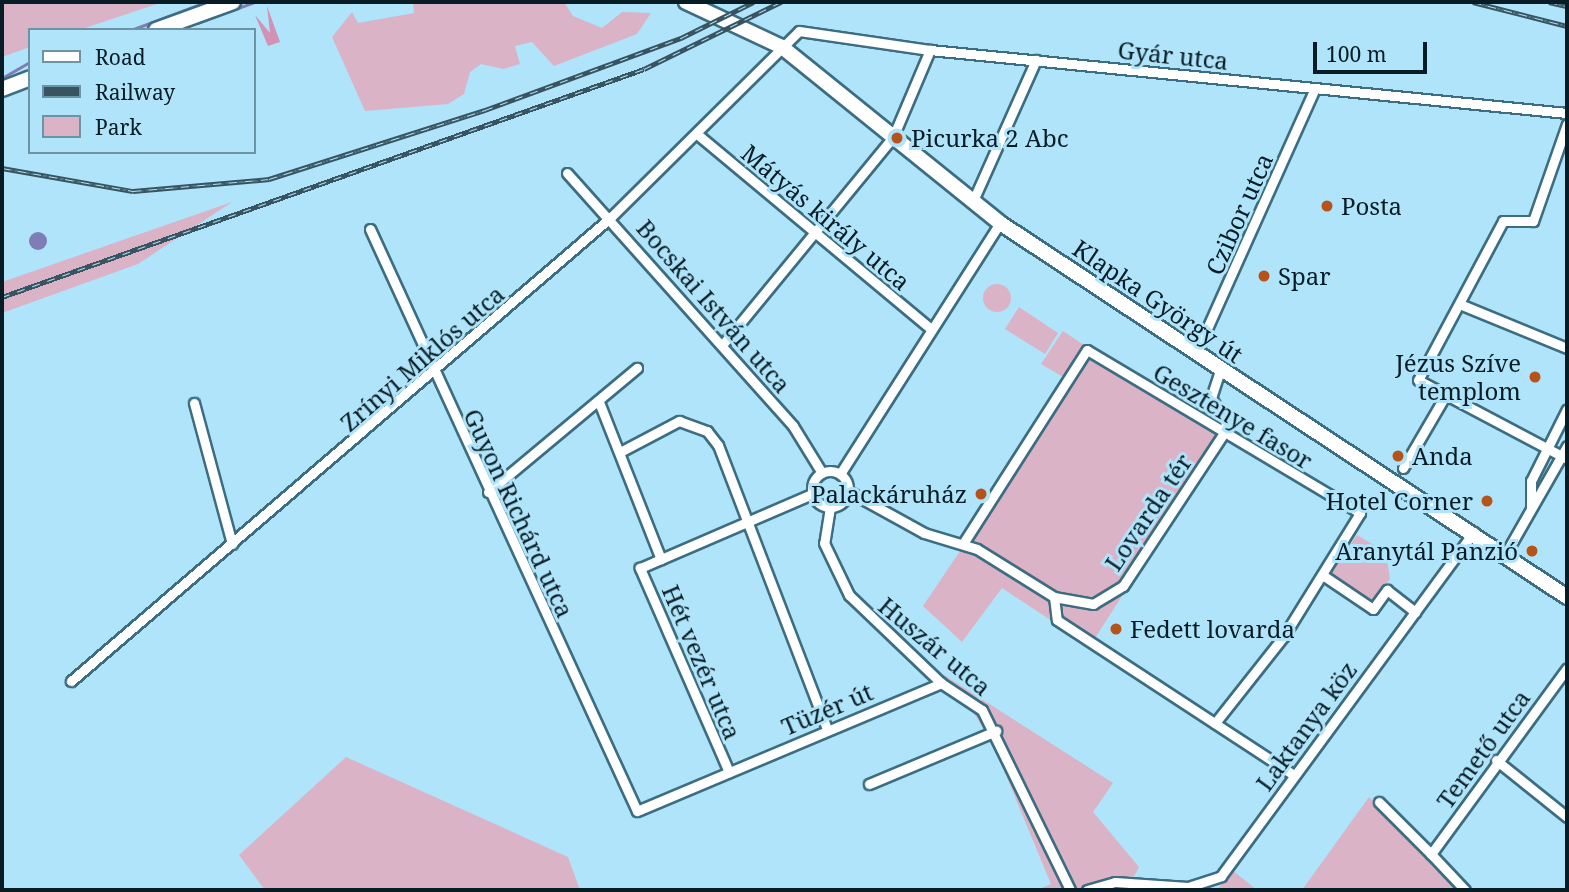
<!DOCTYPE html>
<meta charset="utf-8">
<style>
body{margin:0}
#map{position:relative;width:1569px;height:892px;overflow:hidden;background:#b0e4fa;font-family:"Noto Serif",serif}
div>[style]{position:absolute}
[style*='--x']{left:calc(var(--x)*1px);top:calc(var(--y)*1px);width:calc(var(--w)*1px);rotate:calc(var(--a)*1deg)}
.green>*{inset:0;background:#dab3c7}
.round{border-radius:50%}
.forest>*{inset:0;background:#d192b4}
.water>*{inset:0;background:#7f7cb6}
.stream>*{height:2.5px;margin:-1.25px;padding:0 1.25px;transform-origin:1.25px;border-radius:1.25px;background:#7f7cb6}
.roads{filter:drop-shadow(2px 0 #3c6d81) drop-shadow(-2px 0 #3c6d81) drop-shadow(0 2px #3c6d81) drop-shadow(0 -2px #3c6d81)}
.minor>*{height:9px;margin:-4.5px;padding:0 4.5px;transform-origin:4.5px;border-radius:4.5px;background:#fff}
.minor>.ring{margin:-4.5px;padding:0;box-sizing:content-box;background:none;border:9px solid #fff;border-radius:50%}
.primary>*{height:14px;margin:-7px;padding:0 7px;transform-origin:7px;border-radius:7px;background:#fff}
.rail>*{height:5px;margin-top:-2.5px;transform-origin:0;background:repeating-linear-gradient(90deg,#b0e4fa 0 8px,#375460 0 16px);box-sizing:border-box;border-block:2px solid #375460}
.dots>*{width:19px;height:19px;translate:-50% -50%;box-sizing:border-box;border:4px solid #b0e4fa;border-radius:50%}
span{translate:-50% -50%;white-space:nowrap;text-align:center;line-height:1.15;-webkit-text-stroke:6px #b0e4fa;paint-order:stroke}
.street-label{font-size:24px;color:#071c24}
.poi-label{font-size:24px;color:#071c24}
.left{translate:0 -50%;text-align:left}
.right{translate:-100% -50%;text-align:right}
.frame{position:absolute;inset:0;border:4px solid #071c24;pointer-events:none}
.legend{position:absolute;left:28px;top:28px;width:228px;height:126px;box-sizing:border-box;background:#b0e4fa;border:2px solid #6c94a4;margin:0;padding:9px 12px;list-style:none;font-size:21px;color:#071c24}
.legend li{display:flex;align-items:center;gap:14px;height:35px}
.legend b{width:35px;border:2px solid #6c94a4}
.scale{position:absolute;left:1313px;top:42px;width:114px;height:32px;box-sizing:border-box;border:4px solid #071c24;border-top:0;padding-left:9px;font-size:21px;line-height:24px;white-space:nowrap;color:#071c24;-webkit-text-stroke:5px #b0e4fa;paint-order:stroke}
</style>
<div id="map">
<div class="green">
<div style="clip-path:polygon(2px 2px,163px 2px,79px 30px,30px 30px,30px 47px,2px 57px)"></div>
<div style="clip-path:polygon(413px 2px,564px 2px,573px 16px,602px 28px,622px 12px,651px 13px,637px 34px,554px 66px,532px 42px,515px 46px,520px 64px,503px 69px,481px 64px,470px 72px,464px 94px,448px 104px,365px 111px,332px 37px,352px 12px,358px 23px,414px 13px)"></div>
<div style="clip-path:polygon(232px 202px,138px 264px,2px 313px,2px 282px)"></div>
<div class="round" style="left:983px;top:284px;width:28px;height:28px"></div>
<div style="clip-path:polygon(1019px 307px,1058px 333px,1045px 354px,1005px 329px)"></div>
<div style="clip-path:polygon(1063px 331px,1084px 345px,1063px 377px,1041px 364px)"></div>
<div style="clip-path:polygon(1091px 357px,1223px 438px,1090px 646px,1002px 588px,962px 642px,923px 606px)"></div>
<div style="clip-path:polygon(1357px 535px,1386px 552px,1390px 579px,1373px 602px,1330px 573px)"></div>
<div style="clip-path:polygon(944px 675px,1113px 783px,1093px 812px,1139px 867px,1127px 890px,1037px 890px,1051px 884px,993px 744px,965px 699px,937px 688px)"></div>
<div style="clip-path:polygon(346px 757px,568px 857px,580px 890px,265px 890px,239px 855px)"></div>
<div style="clip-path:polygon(1369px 797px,1425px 851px,1459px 890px,1302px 890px)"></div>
<div style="clip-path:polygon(1232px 870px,1257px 890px,1217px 890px)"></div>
</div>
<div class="forest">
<div style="clip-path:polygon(267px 6px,280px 42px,268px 46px,255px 15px,270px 33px)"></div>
</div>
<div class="water">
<div class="round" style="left:29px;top:232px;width:18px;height:18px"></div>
</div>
<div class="stream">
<div style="--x:662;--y:2;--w:1;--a:0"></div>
<div style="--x:197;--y:23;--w:59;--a:-20"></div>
<div style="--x:131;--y:30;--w:80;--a:-20.5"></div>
<div style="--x:180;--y:30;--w:5;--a:-22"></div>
<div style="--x:2;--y:78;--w:32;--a:-30"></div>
</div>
<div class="roads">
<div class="minor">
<div style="--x:1567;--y:124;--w:103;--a:109.3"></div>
<div style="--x:1533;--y:221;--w:30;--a:180"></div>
<div style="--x:1503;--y:221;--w:180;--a:118.1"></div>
<div style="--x:1418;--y:380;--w:169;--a:27.9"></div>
<div style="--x:697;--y:134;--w:305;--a:39.8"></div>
<div style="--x:567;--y:173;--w:339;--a:48.2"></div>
<div style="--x:793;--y:426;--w:55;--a:58.3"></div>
<div style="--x:972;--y:203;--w:157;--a:-65.9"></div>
<div style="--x:370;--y:229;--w:640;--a:65.36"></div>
<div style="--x:637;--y:811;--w:330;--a:-22.8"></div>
<div style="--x:1462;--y:305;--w:113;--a:22.3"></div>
<div style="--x:723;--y:344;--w:268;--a:-50.6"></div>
<div style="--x:893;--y:137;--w:95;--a:-67"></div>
<div style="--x:1196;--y:353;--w:288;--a:-65.8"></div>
<div style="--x:599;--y:402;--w:169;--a:68.5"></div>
<div style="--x:194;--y:403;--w:146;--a:74.9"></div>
<div style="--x:620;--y:452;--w:67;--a:-27.7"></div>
<div style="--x:679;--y:421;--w:30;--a:20"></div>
<div style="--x:707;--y:431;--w:18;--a:52"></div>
<div style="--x:718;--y:445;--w:304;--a:69"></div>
<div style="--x:1403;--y:468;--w:83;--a:-59.7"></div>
<div class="ring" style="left:812px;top:471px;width:27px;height:27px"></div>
<div style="--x:840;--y:474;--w:298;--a:-57.5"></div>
<div style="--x:848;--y:491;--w:87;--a:28.9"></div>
<div style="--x:924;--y:533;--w:55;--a:16.8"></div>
<div style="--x:977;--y:549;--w:91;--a:31.9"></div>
<div style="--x:1054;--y:597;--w:40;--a:10"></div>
<div style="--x:1093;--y:604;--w:35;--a:-31"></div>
<div style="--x:1123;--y:586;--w:183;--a:-56.6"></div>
<div style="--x:1224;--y:433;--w:11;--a:-80"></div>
<div style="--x:1226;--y:422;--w:28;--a:-122"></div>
<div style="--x:1211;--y:398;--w:29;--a:-72"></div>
<div style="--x:488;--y:492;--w:194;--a:-39.8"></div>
<div style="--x:830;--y:507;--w:36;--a:99"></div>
<div style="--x:824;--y:543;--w:58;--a:64.3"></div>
<div style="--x:849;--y:595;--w:127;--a:43.7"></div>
<div style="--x:941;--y:683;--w:49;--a:33.4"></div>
<div style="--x:982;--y:710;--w:200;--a:63.9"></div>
<div style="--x:1531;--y:507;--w:26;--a:-90"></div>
<div style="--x:1531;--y:481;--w:80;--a:-63.4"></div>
<div style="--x:964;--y:542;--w:228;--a:-57.4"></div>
<div style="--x:1087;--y:350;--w:318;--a:30.8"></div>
<div style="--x:1360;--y:513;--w:146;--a:121.8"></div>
<div style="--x:1283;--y:637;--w:110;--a:128.3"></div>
<div style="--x:1506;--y:553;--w:123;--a:-60.3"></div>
<div style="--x:1324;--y:576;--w:59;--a:34"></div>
<div style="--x:1373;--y:609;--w:24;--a:-54"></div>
<div style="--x:1387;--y:590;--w:36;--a:38"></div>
<div style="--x:1054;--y:597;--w:23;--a:83"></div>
<div style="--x:1057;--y:620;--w:283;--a:33.2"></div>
<div style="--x:71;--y:681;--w:712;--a:-40.67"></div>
<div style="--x:611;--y:217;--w:264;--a:-44.7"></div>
<div style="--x:799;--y:31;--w:132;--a:8.3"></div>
<div style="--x:930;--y:50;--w:640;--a:5.65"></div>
<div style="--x:1496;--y:760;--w:91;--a:38.8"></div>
<div style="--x:729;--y:772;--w:223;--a:-113.6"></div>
<div style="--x:640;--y:568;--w:187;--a:-23.3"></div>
<div style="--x:869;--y:784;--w:138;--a:-22.7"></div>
<div style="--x:1379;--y:802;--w:74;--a:45"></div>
<div style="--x:1087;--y:890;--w:29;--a:-16"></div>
<div style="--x:1115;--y:882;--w:73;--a:3.9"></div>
<div style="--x:1188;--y:887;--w:35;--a:-18"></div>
<div style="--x:1221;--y:876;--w:427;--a:-53.7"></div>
<div style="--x:1465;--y:890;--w:50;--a:-133.4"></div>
<div style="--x:1431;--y:854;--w:230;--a:-53.8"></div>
</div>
<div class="primary">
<div style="--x:686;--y:2;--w:106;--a:25.1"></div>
<div style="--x:782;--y:47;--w:280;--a:38.9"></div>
<div style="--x:1000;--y:223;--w:679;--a:33.41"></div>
<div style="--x:156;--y:30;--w:82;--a:-20"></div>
<div style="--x:2;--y:89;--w:30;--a:-21"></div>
</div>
</div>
<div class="rail">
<div style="--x:1473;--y:2;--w:97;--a:14.3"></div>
<div style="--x:1549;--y:2;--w:18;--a:13"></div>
<div style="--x:2;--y:168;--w:133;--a:10"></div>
<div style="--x:133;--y:191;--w:137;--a:-5"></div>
<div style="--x:269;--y:179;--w:227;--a:-17.7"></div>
<div style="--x:485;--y:110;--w:209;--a:-20.2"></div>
<div style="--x:681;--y:38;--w:81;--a:-26.3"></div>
<div style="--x:2;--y:297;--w:681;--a:-19.55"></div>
<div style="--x:644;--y:69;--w:153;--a:-26.1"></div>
</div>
<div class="dots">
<div style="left:897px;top:138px;background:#b6531b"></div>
<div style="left:1327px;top:206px;background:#b6531b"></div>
<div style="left:1264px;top:276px;background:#b6531b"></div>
<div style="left:1535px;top:377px;background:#b6531b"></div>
<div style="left:1398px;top:456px;background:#b6531b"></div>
<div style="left:981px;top:494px;background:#b6531b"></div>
<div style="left:1487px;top:501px;background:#b6531b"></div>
<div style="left:1532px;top:551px;background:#b6531b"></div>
<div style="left:1116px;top:629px;background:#b6531b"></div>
</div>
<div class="street-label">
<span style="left:1173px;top:55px;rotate:6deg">Gyár utca</span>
<span style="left:1239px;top:214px;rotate:-66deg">Czibor utca</span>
<span style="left:826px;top:217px;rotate:40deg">Mátyás király utca</span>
<span style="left:1158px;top:301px;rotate:34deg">Klapka György út</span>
<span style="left:714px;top:306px;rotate:49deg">Bocskai István utca</span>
<span style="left:422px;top:358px;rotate:-41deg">Zrínyi Miklós utca</span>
<span style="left:1233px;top:416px;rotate:31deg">Gesztenye fasor</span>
<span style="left:1148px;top:512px;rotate:-56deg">Lovarda tér</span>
<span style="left:519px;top:513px;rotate:65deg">Guyon Richárd utca</span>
<span style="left:935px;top:646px;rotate:40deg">Huszár utca</span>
<span style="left:702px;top:662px;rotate:67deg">Hét vezér utca</span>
<span style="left:827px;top:709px;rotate:-23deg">Tüzér út</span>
<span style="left:1306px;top:726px;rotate:-54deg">Laktanya köz</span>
<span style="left:1483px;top:749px;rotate:-54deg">Temető utca</span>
</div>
<div class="poi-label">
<span class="left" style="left:911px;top:138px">Picurka 2 Abc</span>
<span class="left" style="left:1341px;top:206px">Posta</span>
<span class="left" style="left:1278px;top:276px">Spar</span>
<span class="right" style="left:1521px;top:377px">Jézus Szíve<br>templom</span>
<span class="left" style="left:1412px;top:456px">Anda</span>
<span class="right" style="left:967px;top:494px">Palackáruház</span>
<span class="right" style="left:1473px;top:501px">Hotel Corner</span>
<span class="right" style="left:1518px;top:551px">Aranytál Panzió</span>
<span class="left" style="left:1130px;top:629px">Fedett lovarda</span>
</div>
<div class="frame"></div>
<ul class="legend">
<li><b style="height:9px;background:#fff"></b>Road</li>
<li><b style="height:9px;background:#375460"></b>Railway</li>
<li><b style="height:19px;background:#dab3c7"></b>Park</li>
</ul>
<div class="scale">100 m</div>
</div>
